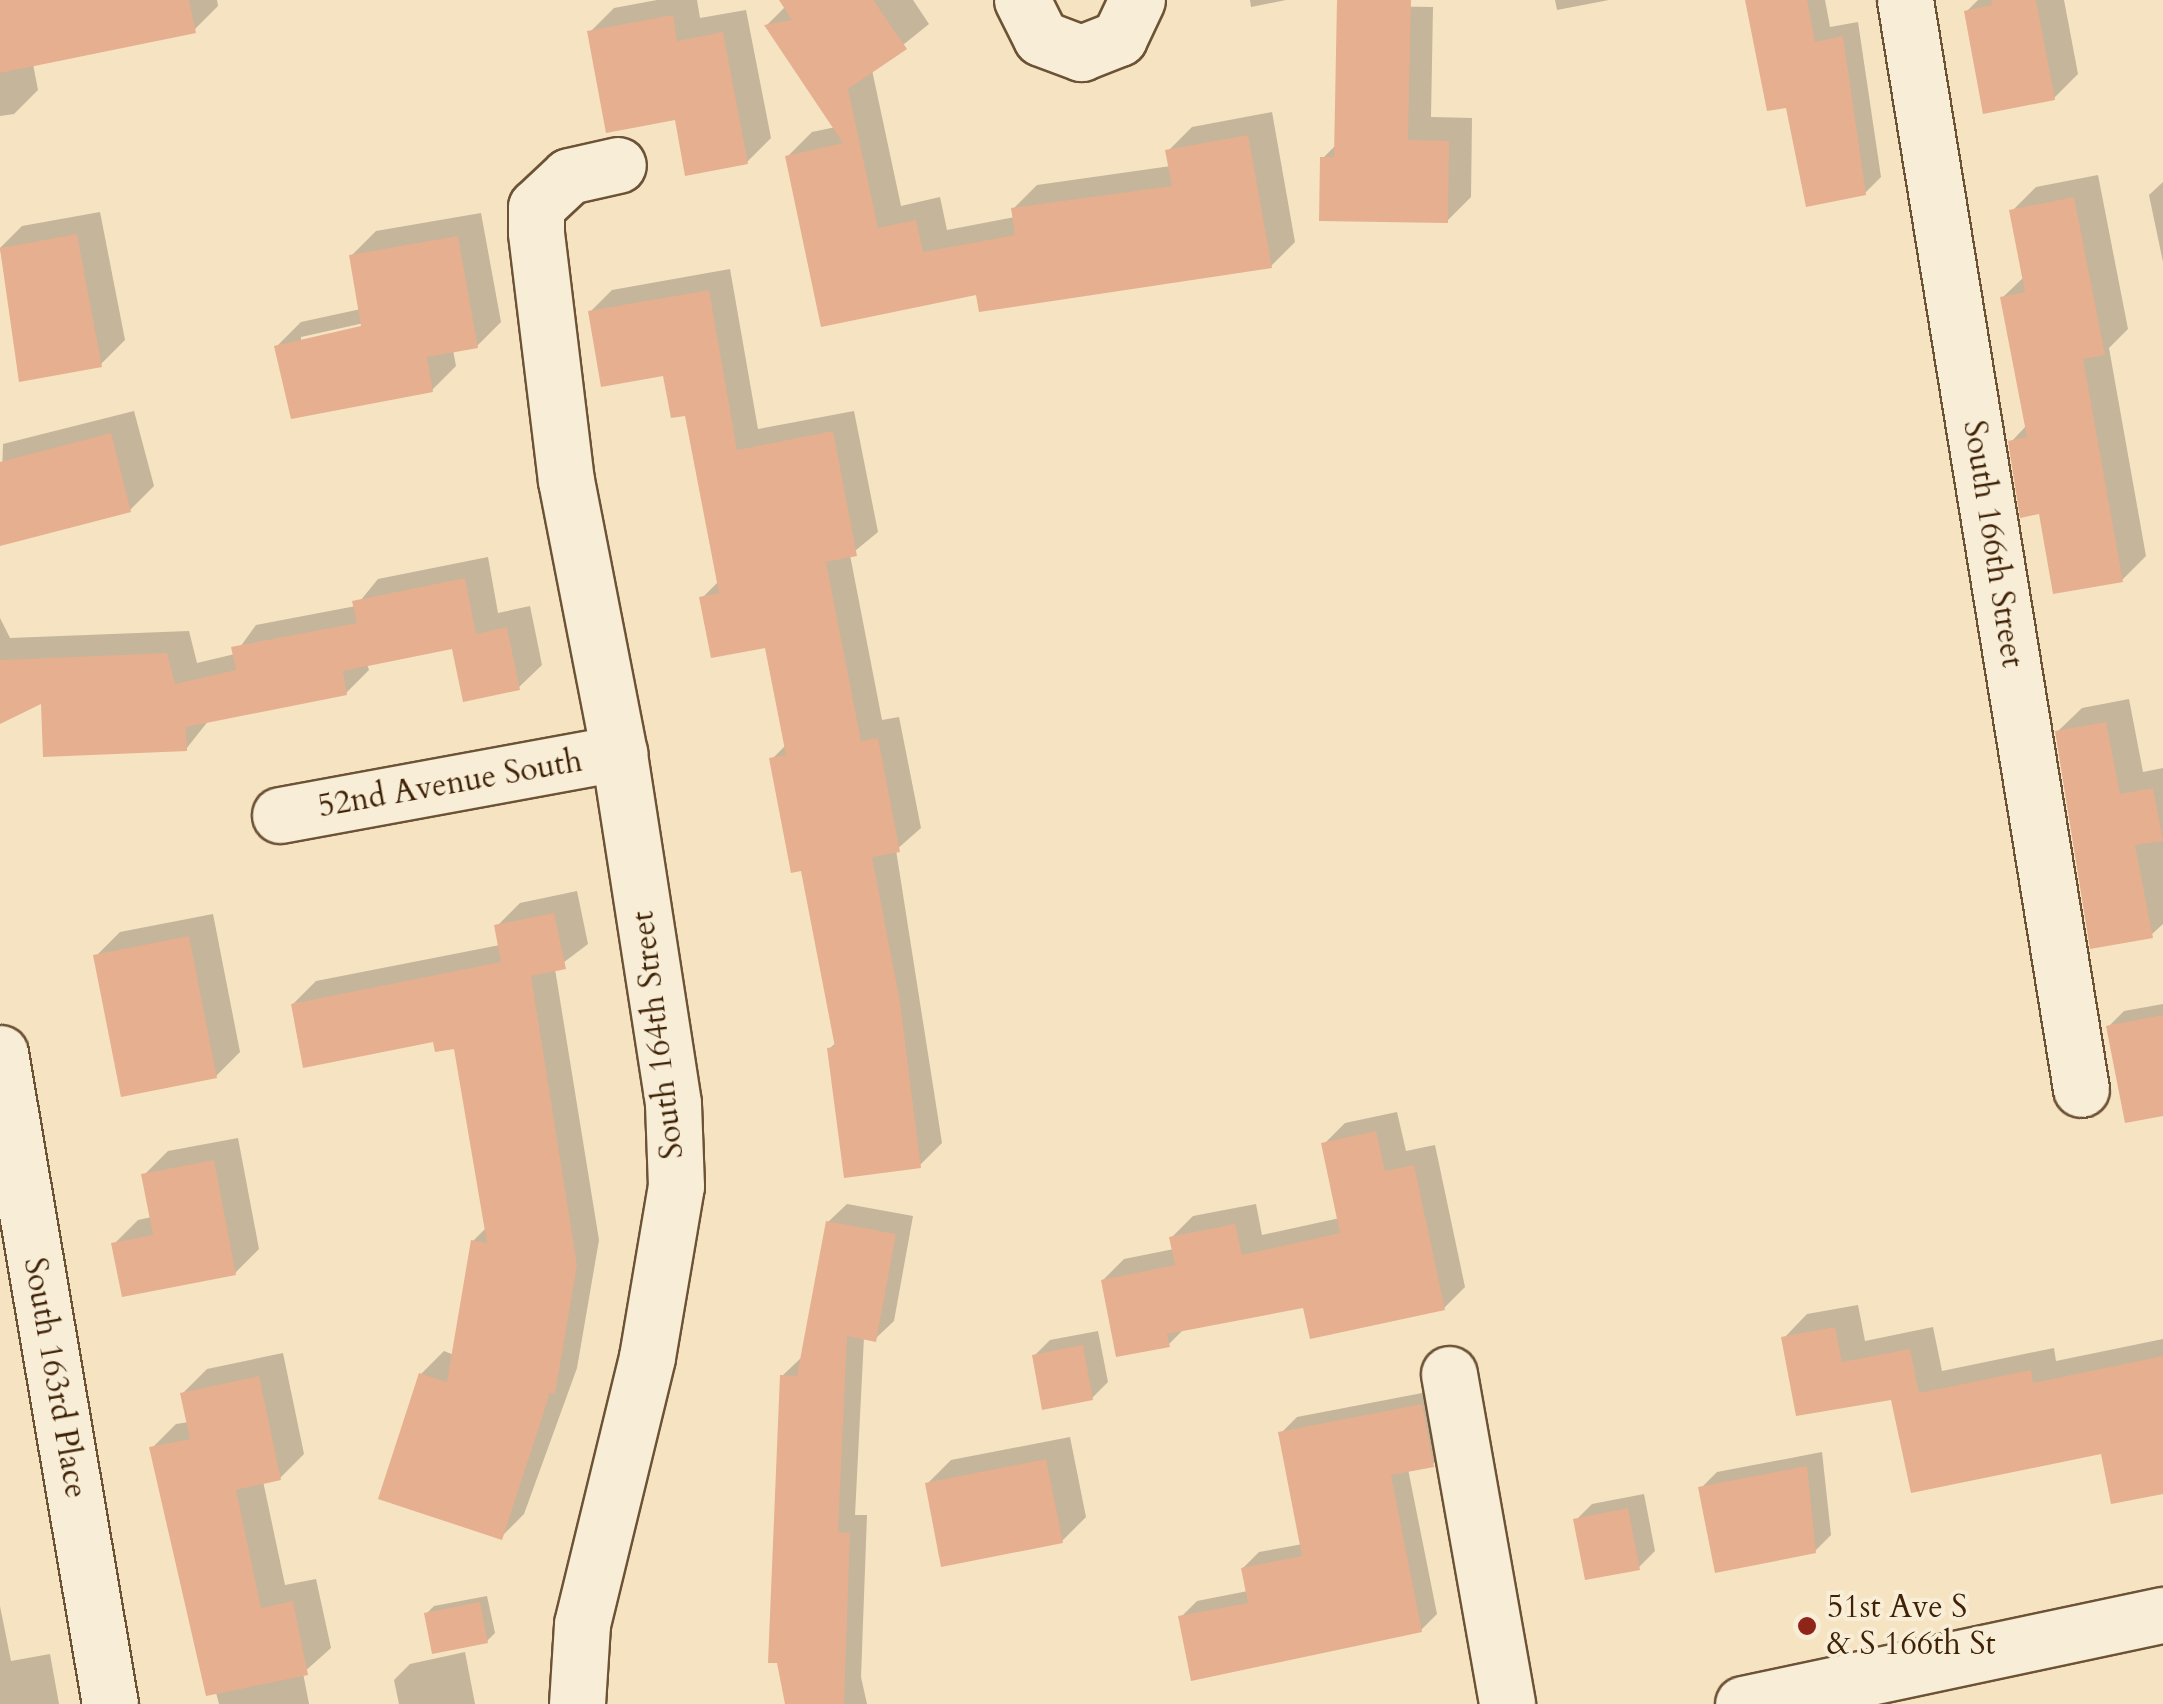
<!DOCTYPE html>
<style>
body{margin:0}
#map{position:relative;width:2163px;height:1704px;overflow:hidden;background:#f5e3c2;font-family:Cardo,serif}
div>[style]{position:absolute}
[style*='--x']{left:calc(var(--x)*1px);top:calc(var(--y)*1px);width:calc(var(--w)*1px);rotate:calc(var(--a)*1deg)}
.shadow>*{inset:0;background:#0003}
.building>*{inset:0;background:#e6af8f}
.roads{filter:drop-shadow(2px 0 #6d5336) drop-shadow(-2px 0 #6d5336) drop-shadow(0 2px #6d5336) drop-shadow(0 -2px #6d5336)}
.minor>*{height:55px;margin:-27.5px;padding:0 27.5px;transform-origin:27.5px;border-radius:27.5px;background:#f8edd7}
.dots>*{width:28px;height:28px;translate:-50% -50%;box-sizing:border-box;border:5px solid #f8edd7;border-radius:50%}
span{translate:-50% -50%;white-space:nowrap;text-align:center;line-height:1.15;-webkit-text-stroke:8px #f8edd7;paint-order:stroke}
.street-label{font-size:32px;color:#402307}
.poi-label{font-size:32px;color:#402307}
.left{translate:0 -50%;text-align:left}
</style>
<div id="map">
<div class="shadow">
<div style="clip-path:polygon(0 0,217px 0,218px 6px,194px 30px,33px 64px,38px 90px,14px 114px,0 116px)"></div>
<div style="clip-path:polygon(657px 0,697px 0,700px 18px,746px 10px,771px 138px,747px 162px,590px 32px,614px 8px)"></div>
<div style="clip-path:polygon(782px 0,913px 0,929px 24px,872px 70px,901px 206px,940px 197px,947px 230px,1015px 217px,1013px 209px,1037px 185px,1171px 166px,1168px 151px,1192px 127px,1272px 112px,1295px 242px,1271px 266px,978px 292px,823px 324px,788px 156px,812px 132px,836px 127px,767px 25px,786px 6px)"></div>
<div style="clip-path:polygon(1250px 0,1286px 0,1251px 7px)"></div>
<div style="clip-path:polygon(1555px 0,1609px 0,1557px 10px)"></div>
<div style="clip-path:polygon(1751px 0,1825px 0,1830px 27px,1858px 22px,1881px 177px,1865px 193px,1788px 105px)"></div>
<div style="clip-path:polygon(1978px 0,2064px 0,2078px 74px,2054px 98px,1966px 12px)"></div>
<div style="clip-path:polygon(1363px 6px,1433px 7px,1431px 117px,1472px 118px,1471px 197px,1447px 221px,1323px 158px,1337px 144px)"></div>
<div style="clip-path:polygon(2098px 175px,2128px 329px,2109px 348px,2146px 556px,2122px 580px,2041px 511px,2011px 442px,2027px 425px,2002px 298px,2025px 276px,2012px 211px,2036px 187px)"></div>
<div style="clip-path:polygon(2163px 182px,2163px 262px,2149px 195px)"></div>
<div style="clip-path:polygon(100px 212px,125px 340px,101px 364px,21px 379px,0 248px,22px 226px)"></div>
<div style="clip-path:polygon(evenodd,481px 213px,501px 322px,477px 346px,453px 350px,456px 366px,432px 390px,277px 346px,301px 322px,361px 309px,352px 255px,376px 231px,481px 213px,373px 321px,374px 326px,301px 342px,301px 337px,373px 321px)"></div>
<div style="clip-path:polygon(730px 269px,758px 429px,854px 411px,878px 532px,850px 555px,882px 720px,899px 717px,921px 828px,896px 850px,942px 1143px,920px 1165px,830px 1048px,837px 1042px,803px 868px,772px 759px,786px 745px,767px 645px,702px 598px,719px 581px,687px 413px,665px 373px,590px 312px,612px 290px)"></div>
<div style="clip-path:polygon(134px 411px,154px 486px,130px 510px,0 543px,3px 444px)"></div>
<div style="clip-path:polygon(488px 557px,498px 613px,530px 606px,542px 665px,519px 687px,454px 646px,367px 664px,369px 670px,346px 693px,209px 720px,186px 749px,44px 700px,0 721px,0 618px,10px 638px,189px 631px,197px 663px,235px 654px,256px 625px,356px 606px,378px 579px)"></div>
<div style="clip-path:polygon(2129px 699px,2143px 772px,2163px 768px,2163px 924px,2151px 935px,2057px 732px,2082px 708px)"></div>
<div style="clip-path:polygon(577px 891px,588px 944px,555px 969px,599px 1240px,577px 1368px,524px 1514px,501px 1537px,421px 1374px,444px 1351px,454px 1355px,473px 1241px,487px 1227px,456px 1046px,293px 1004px,316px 981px,500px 945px,497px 926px,520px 903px)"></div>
<div style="clip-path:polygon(213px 914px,240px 1052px,216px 1076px,96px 956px,120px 932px)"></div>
<div style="clip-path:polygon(2163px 1004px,2163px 1113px,2108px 1027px,2124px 1011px)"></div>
<div style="clip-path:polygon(1397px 1112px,1406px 1151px,1435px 1145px,1465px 1287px,1444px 1308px,1305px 1305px,1185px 1328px,1168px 1345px,1103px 1280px,1124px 1259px,1174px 1249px,1172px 1237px,1193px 1216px,1256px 1204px,1262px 1235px,1340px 1218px,1324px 1144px,1345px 1123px)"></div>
<div style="clip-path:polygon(238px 1138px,259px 1249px,235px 1273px,114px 1244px,138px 1220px,152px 1217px,144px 1175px,168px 1151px)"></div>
<div style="clip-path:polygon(847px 1204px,913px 1216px,894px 1321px,875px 1339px,864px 1337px,855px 1515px,867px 1515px,861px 1677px,867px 1704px,788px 1704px,782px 1376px,801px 1358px,828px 1222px)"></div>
<div style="clip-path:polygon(1858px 1305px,1865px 1341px,1933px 1327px,1942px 1371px,2054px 1348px,2056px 1361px,2163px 1339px,2163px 1492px,2103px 1451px,1893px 1397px,1784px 1338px,1807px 1314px)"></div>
<div style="clip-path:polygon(1098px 1331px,1108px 1382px,1092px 1398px,1034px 1356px,1050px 1340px)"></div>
<div style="clip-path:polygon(283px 1353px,304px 1454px,280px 1478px,263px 1481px,285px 1585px,316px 1579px,331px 1648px,303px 1673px,309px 1704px,219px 1704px,152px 1448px,176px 1424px,189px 1422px,183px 1393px,207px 1369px)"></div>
<div style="clip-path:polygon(1438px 1390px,1448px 1449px,1432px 1465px,1408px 1469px,1437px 1614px,1421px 1630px,1181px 1617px,1197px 1601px,1248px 1591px,1243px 1568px,1259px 1552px,1303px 1544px,1281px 1433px,1297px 1417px)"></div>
<div style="clip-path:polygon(1070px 1437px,1086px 1517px,1062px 1541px,927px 1484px,951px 1460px)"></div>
<div style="clip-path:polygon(1822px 1452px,1831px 1535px,1815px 1551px,1701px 1488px,1717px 1472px)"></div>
<div style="clip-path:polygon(1644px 1494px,1655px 1551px,1639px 1567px,1576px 1520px,1592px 1504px)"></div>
<div style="clip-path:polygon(487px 1596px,495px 1633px,487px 1641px,426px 1614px,434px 1606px)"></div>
<div style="clip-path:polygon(0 1606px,11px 1661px,50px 1654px,59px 1704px,0 1704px)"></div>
<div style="clip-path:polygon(465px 1652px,475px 1704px,399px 1704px,394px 1680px,410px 1664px)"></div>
</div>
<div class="building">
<div style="clip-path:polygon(0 0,189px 0,196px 33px,0 73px)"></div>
<div style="clip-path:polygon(779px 0,873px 0,907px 49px,848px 89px,878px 228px,916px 220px,923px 252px,1015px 235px,1011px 208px,1172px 186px,1165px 150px,1248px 135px,1272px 268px,979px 312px,976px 295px,821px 327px,785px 156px,843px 143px,764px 25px,792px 20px)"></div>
<div style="clip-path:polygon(1337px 0,1411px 0,1408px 140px,1449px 141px,1448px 223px,1319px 221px,1320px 157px,1334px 157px)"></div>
<div style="clip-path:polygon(1745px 0,1807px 0,1815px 42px,1843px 36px,1866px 195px,1806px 207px,1786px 108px,1767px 111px)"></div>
<div style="clip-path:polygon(1991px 0,2036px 0,2055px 100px,1983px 114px,1964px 11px,1992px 5px)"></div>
<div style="clip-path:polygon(673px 15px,677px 41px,723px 32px,748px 164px,685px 176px,675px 120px,606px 133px,587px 31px)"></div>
<div style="clip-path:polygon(2074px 197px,2105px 355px,2083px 359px,2123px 582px,2053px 594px,2039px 514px,2020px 518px,2008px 441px,2027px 437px,2000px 297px,2025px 292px,2009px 210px)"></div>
<div style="clip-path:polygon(77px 234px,102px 367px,19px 382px,0 248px)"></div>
<div style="clip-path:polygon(458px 236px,478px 348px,427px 357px,433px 392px,291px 419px,274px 346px,361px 326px,349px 255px)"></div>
<div style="clip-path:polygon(709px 290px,737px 450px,833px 431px,857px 556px,826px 562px,861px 741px,878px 738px,900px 852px,872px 857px,900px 1002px,921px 1168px,844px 1178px,827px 1048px,835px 1047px,801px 871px,791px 873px,769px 758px,786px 755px,765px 648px,711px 658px,699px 597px,719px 593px,685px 416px,671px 418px,663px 376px,601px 387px,588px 311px)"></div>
<div style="clip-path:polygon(111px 433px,131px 512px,0 546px,0 462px)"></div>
<div style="clip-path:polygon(465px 578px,476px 634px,507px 627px,520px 690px,463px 702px,452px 649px,343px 671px,347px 695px,186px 727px,187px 751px,43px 757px,41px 704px,0 724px,0 660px,167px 653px,175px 684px,236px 670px,231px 647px,357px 623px,352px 601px)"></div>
<div style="clip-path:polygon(2106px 722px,2120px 794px,2153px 788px,2163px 841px,2135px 845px,2153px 938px,2090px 949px,2055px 731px)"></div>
<div style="clip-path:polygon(554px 913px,566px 969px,531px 976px,577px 1265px,555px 1394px,550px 1393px,502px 1540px,378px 1499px,419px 1373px,447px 1382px,471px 1240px,487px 1243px,454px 1049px,435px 1052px,433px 1042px,303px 1068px,291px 1004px,501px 962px,494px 925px)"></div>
<div style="clip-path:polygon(189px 936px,217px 1078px,121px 1097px,93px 955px)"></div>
<div style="clip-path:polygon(2163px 1015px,2163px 1116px,2125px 1123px,2106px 1026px)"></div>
<div style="clip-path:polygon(1376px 1131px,1385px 1171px,1414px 1165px,1445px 1310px,1310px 1339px,1303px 1308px,1167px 1334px,1170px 1347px,1116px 1357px,1101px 1280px,1175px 1265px,1169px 1237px,1235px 1224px,1242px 1255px,1340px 1233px,1321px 1143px)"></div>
<div style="clip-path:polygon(214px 1160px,236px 1275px,122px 1297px,111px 1243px,153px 1235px,141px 1174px)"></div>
<div style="clip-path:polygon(826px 1221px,896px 1234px,876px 1342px,847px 1336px,838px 1532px,850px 1533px,844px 1704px,785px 1704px,777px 1663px,768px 1663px,780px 1375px,797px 1376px)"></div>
<div style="clip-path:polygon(1835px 1327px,1842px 1362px,1910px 1349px,1919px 1393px,2031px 1370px,2033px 1383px,2163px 1356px,2163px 1494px,2111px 1504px,2101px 1454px,1911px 1493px,1891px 1400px,1796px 1416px,1781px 1337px)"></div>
<div style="clip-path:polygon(1083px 1345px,1093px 1400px,1042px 1410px,1032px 1355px)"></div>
<div style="clip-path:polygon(259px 1376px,281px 1480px,236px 1490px,261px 1608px,293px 1601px,308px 1675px,206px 1696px,149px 1447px,190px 1439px,180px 1393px)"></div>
<div style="clip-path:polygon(1422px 1404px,1434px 1467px,1391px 1475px,1422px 1632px,1191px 1681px,1178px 1616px,1248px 1603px,1241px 1568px,1302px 1556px,1278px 1432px)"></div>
<div style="clip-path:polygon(1046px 1459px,1063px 1543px,941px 1567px,925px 1483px)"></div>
<div style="clip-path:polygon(1807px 1466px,1816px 1553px,1715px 1573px,1698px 1487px)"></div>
<div style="clip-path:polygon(1628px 1508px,1640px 1570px,1585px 1580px,1573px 1519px)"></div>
<div style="clip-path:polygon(480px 1602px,488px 1643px,432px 1654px,424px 1613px)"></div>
</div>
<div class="roads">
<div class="minor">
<div style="--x:1022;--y:0;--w:42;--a:63.4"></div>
<div style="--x:1041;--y:38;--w:43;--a:20.6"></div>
<div style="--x:1081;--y:53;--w:41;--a:-21.5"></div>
<div style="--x:1119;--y:38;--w:42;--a:-64.7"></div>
<div style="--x:1905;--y:0;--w:1103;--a:80.82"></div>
<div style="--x:280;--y:815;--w:345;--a:-10.4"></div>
<div style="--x:0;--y:1053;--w:660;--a:80.41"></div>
<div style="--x:1449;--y:1374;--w:335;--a:80"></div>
<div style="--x:577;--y:1704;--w:80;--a:-86.4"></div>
<div style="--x:582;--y:1624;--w:275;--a:-76.3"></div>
<div style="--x:647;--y:1357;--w:173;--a:-80.4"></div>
<div style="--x:676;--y:1186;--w:83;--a:-92.1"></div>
<div style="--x:673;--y:1103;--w:354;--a:-98.8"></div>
<div style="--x:619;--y:753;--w:277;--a:-101"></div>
<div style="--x:566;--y:481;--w:251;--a:-96.9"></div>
<div style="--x:536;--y:232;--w:25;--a:-90"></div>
<div style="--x:536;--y:207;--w:45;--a:-43.2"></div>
<div style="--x:569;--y:176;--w:50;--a:-12.7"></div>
<div style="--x:1743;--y:1704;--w:429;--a:-12"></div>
</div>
</div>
<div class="dots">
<div style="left:1807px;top:1626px;background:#8f2418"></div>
</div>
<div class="street-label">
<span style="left:1993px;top:544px;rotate:81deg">South 166th Street</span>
<span style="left:450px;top:784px;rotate:-10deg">52nd Avenue South</span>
<span style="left:658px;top:1035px;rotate:-97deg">South 164th Street</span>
<span style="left:55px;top:1378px;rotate:80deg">South 163rd Place</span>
</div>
<div class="poi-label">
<span class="left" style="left:1827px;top:1626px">51st Ave S<br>&amp; S 166th St</span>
</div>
</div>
